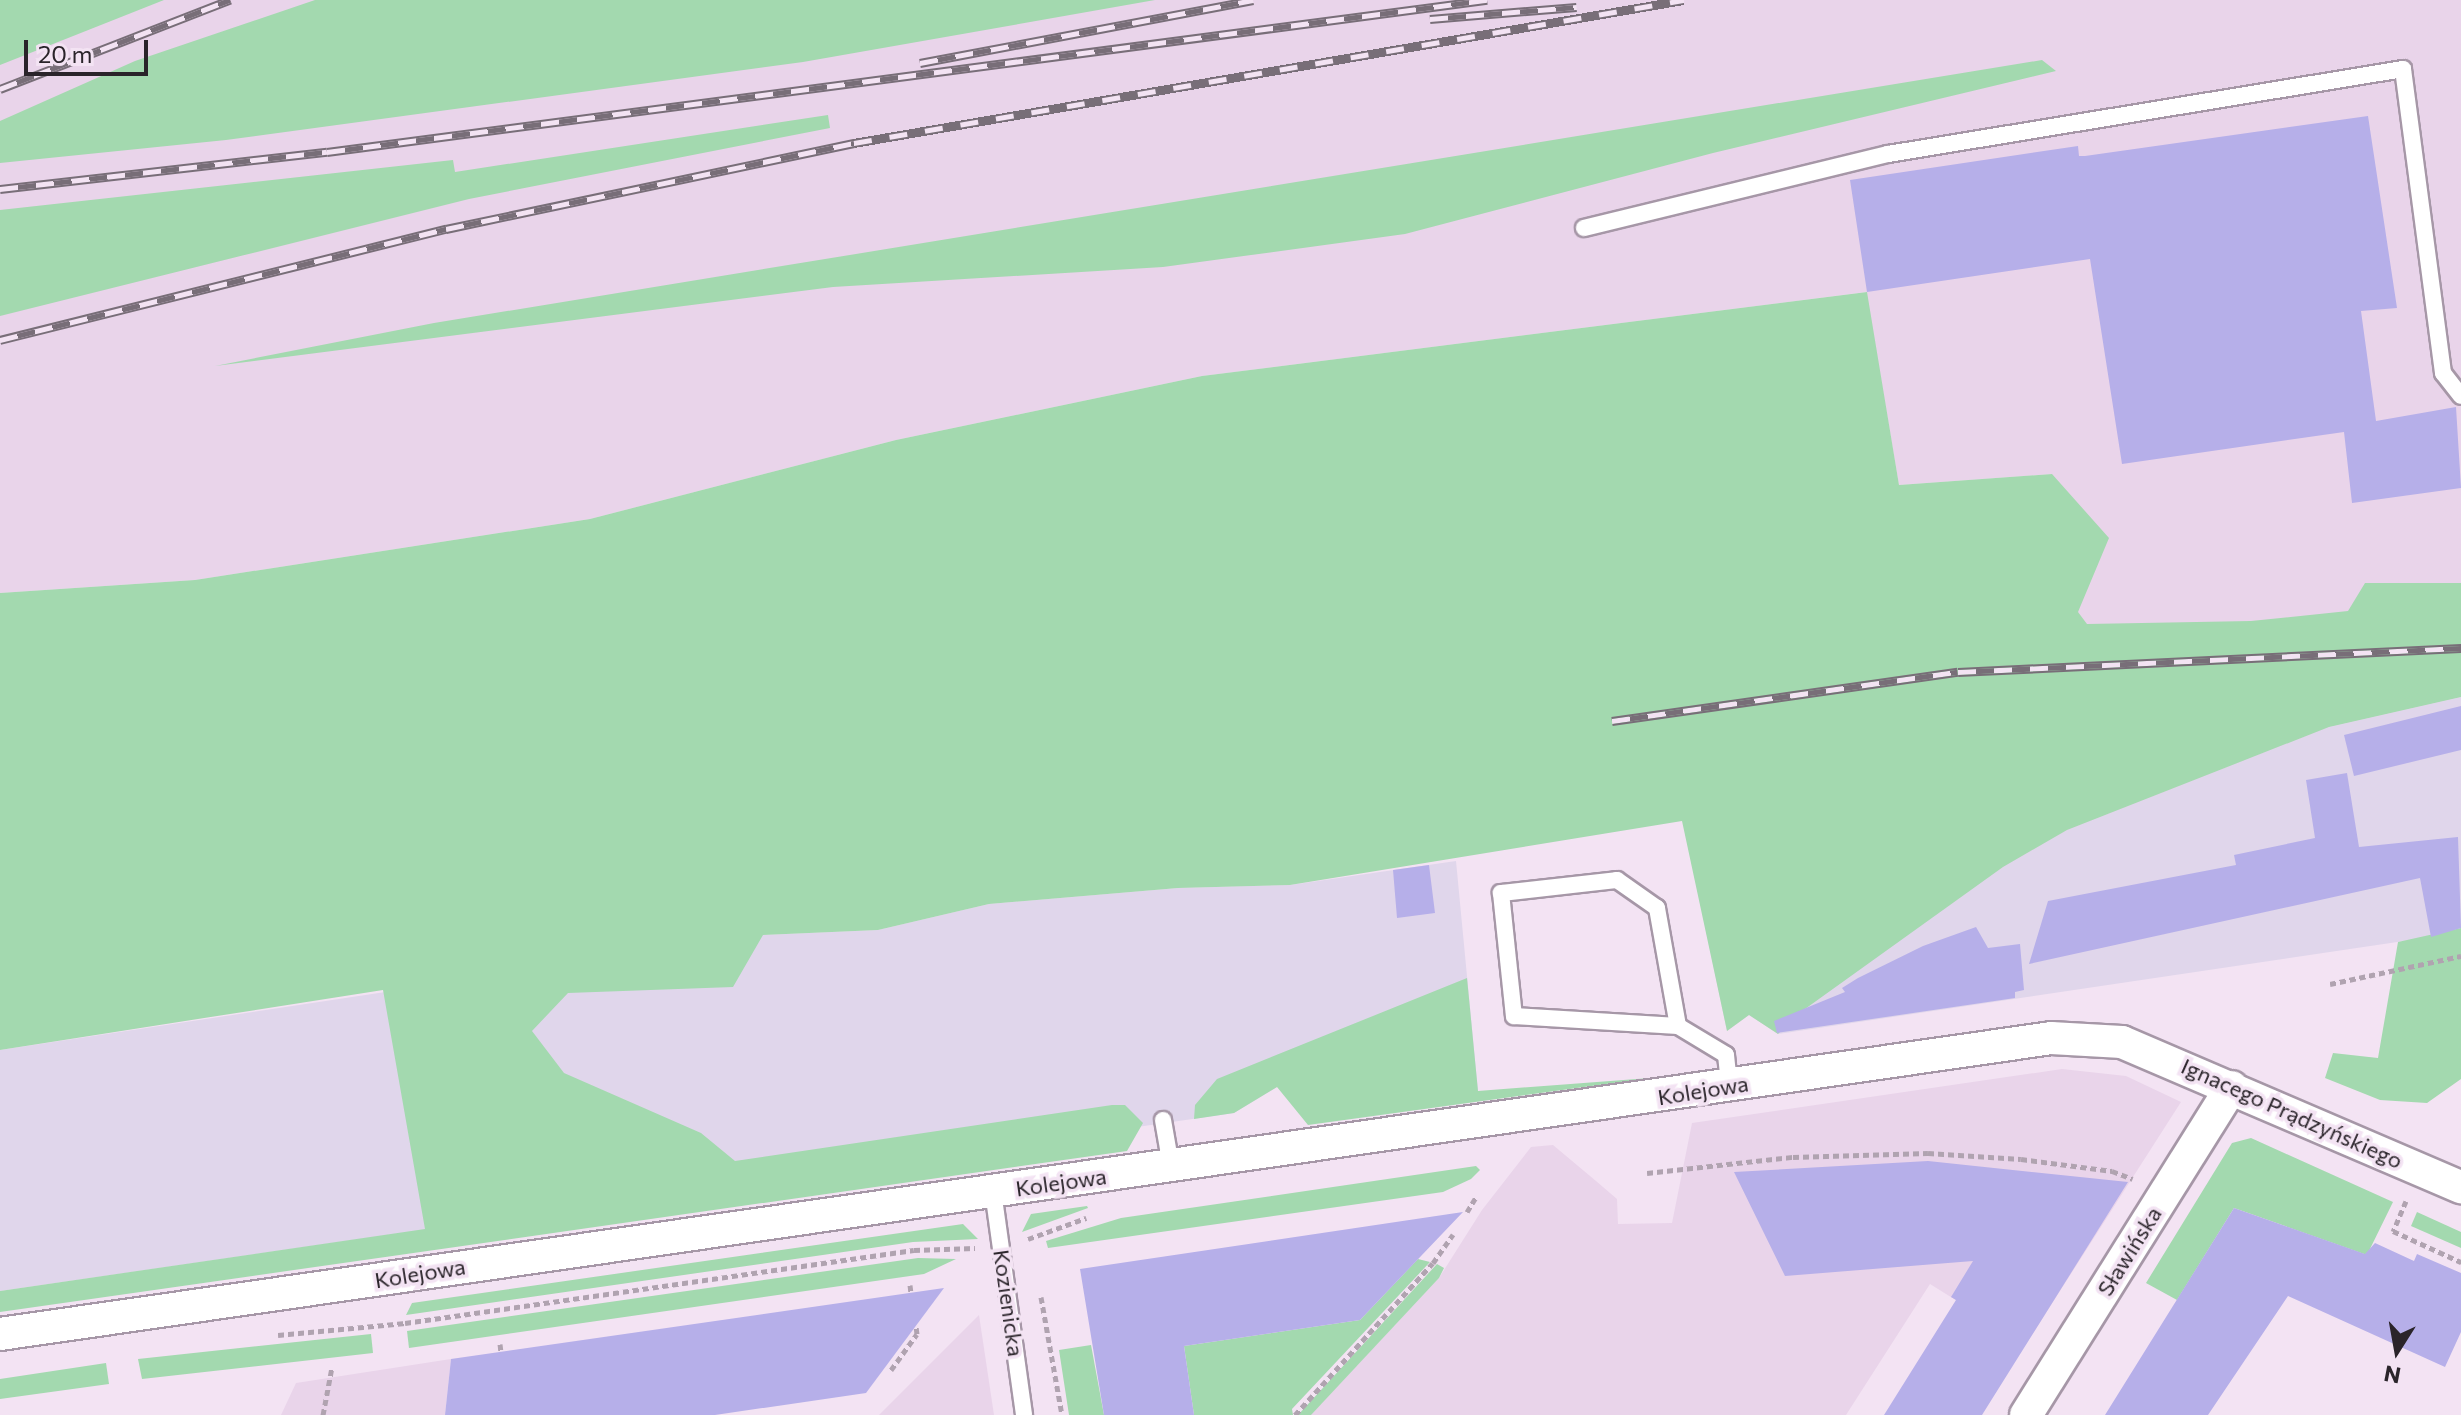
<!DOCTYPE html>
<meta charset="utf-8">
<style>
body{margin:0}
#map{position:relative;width:2461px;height:1415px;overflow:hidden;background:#f3e3f3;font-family:Commissioner,sans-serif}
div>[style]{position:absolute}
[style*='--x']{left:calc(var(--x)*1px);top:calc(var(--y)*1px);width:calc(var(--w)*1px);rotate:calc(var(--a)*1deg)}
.built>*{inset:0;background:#e9d4ea}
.industrial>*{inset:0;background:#e0d6eb}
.green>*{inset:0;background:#a3d9af}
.building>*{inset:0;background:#b6afe9}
.path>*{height:5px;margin-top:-2.5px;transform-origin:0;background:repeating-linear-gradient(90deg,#b0a3b0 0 6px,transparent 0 10px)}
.roads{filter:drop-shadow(2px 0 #a697a7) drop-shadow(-2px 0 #a697a7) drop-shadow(0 2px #a697a7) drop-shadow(0 -2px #a697a7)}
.service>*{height:16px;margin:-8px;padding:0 8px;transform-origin:8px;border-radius:8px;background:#fff}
.minor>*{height:32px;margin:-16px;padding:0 16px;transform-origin:16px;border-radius:16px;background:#fff}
.rail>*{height:9px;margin-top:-4.5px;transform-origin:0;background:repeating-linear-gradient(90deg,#f3e3f3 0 18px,#786e78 0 36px);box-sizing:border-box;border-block:2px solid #786e78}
span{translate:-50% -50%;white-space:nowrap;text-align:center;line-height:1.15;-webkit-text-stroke:7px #f3e3f3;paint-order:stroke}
.street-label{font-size:22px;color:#2a242a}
.north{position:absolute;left:2357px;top:1311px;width:80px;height:80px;-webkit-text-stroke:6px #f3e3f3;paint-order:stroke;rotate:191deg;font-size:22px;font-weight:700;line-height:32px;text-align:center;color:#2a242a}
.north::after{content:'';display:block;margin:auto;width:28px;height:36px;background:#2a242a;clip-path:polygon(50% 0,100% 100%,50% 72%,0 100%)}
.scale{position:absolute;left:24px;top:40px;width:124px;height:36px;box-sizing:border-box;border:4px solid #2a242a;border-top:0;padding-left:10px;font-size:24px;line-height:28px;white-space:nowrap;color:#2a242a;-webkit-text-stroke:6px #f3e3f3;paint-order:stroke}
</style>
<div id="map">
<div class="built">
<div style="clip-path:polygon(0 0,2461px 0,2461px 697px,2329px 727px,1795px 1015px,1778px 1034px,1749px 1015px,1727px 1031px,1683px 821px,2052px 474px,1899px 485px,1866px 292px,1202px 376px,896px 440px,590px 519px,195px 580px,0 593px)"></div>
<div style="clip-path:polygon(2062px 1069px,2126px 1076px,2181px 1102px,2026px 1344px,1930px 1284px,1846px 1415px,1310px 1415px,1439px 1278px,1482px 1210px,1531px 1147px,1553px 1145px,1596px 1181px,1617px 1199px,1618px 1224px,1672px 1223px,1692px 1123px)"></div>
<div style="clip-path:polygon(979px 1315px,994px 1415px,879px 1415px)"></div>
<div style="clip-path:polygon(451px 1359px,445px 1415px,281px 1415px,296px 1383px)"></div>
</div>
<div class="industrial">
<div style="clip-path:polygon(2461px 697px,2461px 928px,2431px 937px,1778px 1034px,1795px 1015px,2003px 867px,2067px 830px,2329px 727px)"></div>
<div style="clip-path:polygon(1456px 861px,1478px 1091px,1277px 1087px,1234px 1113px,0 1291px,0 1050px,763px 935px,878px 930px,989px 904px,1178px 888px,1290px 885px)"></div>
</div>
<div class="green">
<div style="clip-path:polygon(0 0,164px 0,0 65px)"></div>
<div style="clip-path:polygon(315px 0,1155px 0,803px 62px,226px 140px,0 163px,0 121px,135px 61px)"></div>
<div style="clip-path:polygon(2042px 60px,2056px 71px,1713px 153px,1405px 234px,1163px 267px,833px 287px,215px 366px,434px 323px)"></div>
<div style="clip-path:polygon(828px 115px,830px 128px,469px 199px,0 316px,0 210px,453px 160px,455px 172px)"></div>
<div style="clip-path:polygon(1867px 292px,1899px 485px,2052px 474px,2109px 538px,2078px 612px,2087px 624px,2251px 621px,2348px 611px,2365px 583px,2461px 583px,2461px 697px,2329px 727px,2067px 830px,2003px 867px,1798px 1014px,1778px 1034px,1749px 1015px,1727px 1031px,1682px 821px,1290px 885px,1178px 888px,989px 904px,878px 930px,763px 935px,733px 987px,568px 993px,532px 1031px,564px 1073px,701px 1133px,735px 1161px,1112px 1105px,1125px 1105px,1143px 1123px,1127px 1151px,0 1312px,0 1291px,425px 1229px,383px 990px,0 1050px,0 593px,195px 580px,590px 519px,896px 440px,1202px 376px)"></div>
<div style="clip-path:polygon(2461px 928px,2461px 1079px,2427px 1103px,2380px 1100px,2325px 1078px,2333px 1053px,2378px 1058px,2398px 942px)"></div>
<div style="clip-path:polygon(1467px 978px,1478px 1091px,1650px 1078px,1308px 1125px,1277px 1087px,1234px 1113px,1194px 1119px,1195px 1105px,1217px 1079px)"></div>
<div style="clip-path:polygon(2251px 1138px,2393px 1202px,2367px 1255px,2234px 1208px,2177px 1300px,2146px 1283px,2232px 1143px)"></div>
<div style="clip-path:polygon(1476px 1166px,1480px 1170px,1471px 1179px,1443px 1192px,1048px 1248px,1046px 1241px,1121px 1218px)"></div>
<div style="clip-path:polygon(1087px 1206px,1088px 1208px,1022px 1232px,1031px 1214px)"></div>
<div style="clip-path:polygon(2417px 1212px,2461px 1232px,2461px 1248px,2411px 1226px)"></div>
<div style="clip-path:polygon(963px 1224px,978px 1239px,913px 1242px,406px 1315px,412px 1303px)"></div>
<div style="clip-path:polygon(918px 1258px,956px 1259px,924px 1274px,409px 1348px,407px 1331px)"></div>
<div style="clip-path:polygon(1418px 1259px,1430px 1262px,1292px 1409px,1293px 1415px,1194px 1415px,1184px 1346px,1360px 1320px)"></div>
<div style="clip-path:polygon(1437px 1264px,1444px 1268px,1439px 1278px,1311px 1415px,1298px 1415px)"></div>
<div style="clip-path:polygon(371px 1334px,373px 1353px,142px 1379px,138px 1359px)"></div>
<div style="clip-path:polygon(1091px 1345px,1104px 1415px,1069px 1415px,1059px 1350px)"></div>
<div style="clip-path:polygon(106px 1363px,109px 1384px,0 1399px,0 1379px)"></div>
</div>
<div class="building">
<div style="clip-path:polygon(2368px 116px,2397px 308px,2361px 311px,2376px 421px,2456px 407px,2461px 488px,2352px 503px,2344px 432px,2122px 464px,2090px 259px,1867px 292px,1850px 180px,2078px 146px,2079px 156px,2085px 156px)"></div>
<div style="clip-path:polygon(2461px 706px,2461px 750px,2354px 776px,2344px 735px)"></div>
<div style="clip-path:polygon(2347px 773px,2359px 847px,2458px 837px,2461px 928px,2431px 937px,2420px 878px,2029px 964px,2048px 901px,2236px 865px,2234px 855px,2315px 838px,2306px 780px)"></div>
<div style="clip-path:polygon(1429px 865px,1435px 913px,1397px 918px,1393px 870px)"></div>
<div style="clip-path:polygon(1976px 927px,1988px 948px,2020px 944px,2024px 990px,2015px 992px,2015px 998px,1777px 1033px,1774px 1021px,1845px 992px,1842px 988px,1858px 978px,1923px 946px)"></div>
<div style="clip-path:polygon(1928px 1161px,2128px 1182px,1982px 1415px,1884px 1415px,1956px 1300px,1951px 1297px,1973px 1261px,1785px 1276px,1734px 1172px)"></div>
<div style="clip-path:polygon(2234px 1208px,2365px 1254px,2375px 1243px,2414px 1261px,2417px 1254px,2461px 1273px,2461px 1332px,2445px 1367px,2288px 1296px,2208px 1415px,2105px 1415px)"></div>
<div style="clip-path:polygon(1463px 1212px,1360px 1320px,1184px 1346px,1194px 1415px,1104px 1415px,1080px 1269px)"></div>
<div style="clip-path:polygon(944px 1288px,866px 1393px,715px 1415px,445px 1415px,451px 1359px)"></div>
</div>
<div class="path">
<div style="--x:2330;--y:984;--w:134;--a:-12.1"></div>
<div style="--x:1647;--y:1173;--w:147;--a:-6.3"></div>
<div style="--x:1793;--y:1157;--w:135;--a:-1.7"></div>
<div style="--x:1928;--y:1153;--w:93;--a:3.7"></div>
<div style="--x:2021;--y:1159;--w:92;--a:7.5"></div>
<div style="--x:2112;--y:1171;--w:22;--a:21"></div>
<div style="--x:2406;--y:1201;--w:33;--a:113"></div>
<div style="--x:2393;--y:1231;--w:75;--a:24.5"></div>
<div style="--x:1467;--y:1212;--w:17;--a:-59"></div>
<div style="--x:1028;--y:1239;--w:62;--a:-19.9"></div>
<div style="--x:910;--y:1285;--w:8;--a:83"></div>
<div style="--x:1041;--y:1297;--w:120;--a:79.9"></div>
<div style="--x:278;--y:1335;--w:128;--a:-5.4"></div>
<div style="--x:405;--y:1323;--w:514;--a:-8.16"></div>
<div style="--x:914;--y:1250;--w:61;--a:-1.9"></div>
<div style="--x:500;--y:1344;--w:8;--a:83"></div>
<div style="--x:891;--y:1370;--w:44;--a:-54.2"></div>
<div style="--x:917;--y:1334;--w:8;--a:-97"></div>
<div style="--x:323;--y:1415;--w:49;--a:-79.4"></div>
<div style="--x:1295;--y:1415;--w:205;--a:-47.8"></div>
<div style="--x:1433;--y:1263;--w:35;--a:-55"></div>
</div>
<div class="roads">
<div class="service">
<div style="--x:1584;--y:228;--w:313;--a:-13.7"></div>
<div style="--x:1888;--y:154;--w:522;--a:-9.37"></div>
<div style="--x:2403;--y:69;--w:307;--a:82.5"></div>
<div style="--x:2443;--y:373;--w:29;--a:52"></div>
<div style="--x:1678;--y:1026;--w:120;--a:-100.1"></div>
<div style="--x:1657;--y:908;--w:49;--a:-145"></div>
<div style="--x:1617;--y:880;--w:117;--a:173.6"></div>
<div style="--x:1501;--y:893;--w:124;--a:84"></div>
<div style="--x:1514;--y:1016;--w:164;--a:3.5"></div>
<div style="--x:1678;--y:1026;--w:56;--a:31.1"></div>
<div style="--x:1726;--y:1055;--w:30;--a:84"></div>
<div style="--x:1163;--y:1120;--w:47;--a:80.1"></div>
<div style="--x:993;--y:1191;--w:226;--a:82.1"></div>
</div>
<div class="minor">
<div style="--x:0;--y:1334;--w:2072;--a:-8.21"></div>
<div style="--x:2051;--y:1038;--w:71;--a:3.2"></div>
<div style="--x:2122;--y:1042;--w:369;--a:23.2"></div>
<div style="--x:2026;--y:1415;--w:387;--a:-57.9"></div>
</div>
</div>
<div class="rail">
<div style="--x:1430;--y:19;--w:147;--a:-4.7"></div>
<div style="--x:920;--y:63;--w:339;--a:-10.7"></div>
<div style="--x:0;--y:89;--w:247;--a:-21.2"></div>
<div style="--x:0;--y:189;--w:329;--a:-6.5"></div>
<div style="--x:327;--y:152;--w:1170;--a:-7.47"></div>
<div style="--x:0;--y:340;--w:460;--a:-14"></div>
<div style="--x:446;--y:229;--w:417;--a:-11.9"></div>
<div style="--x:854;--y:143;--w:842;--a:-9.78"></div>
<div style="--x:1612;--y:721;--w:349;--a:-8.1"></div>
<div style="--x:1958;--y:672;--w:504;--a:-2.73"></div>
</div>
<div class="street-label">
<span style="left:1703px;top:1090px;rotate:-9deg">Kolejowa</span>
<span style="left:2292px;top:1113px;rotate:24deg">Ignacego Prądzyńskiego</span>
<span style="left:1061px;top:1182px;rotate:-8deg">Kolejowa</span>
<span style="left:2129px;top:1251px;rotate:-58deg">Sławińska</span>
<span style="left:420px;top:1273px;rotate:-9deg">Kolejowa</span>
<span style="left:1009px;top:1303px;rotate:82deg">Kozienicka</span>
</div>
<div class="north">N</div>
<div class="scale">20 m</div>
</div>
